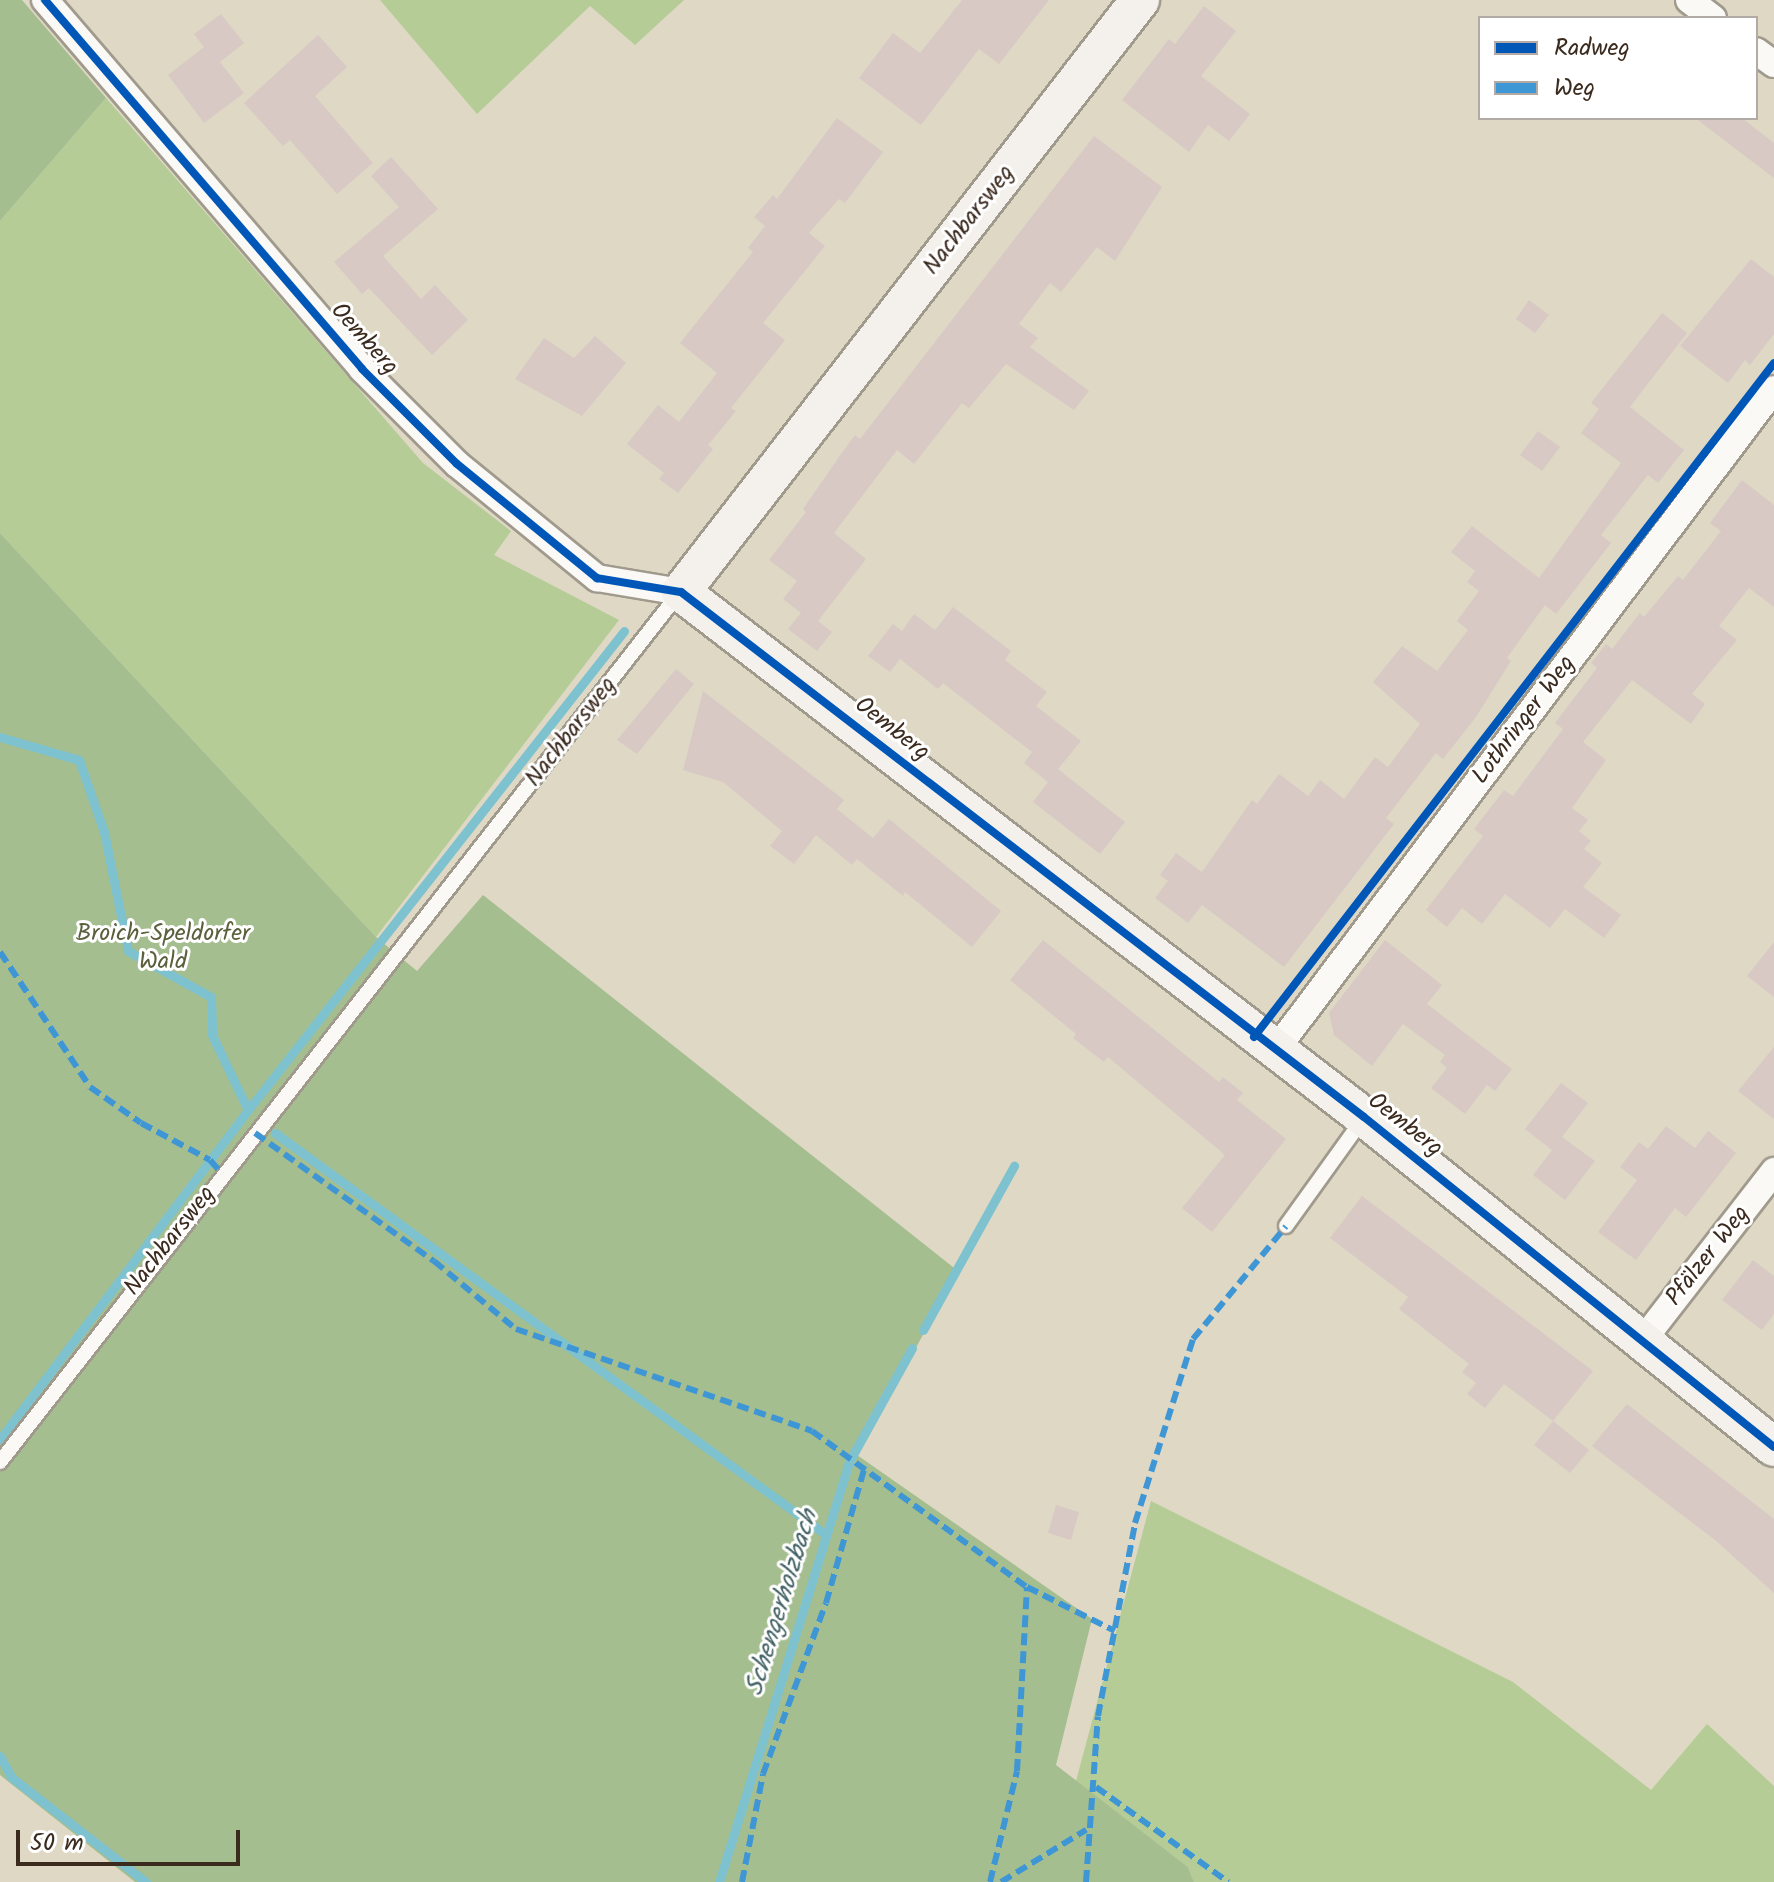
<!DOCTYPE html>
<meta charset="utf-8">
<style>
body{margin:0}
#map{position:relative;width:1774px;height:1882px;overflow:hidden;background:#dfd8c5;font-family:Kalam,sans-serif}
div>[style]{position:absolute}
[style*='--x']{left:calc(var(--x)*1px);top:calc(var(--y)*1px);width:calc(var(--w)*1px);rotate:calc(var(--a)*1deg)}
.green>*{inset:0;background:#b5cc97}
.forest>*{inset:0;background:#a5be90}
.stream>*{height:9px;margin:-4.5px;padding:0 4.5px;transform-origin:4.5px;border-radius:4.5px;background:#7ec2cf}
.building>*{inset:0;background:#d8c9c5}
.roads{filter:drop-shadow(2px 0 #a09a8d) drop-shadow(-2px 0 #a09a8d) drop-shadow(0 2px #a09a8d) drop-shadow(0 -2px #a09a8d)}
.lane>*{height:14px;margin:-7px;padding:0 7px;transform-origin:7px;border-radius:7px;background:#faf9f6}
.street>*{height:26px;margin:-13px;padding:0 13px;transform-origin:13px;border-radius:13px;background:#faf9f6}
.secondary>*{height:38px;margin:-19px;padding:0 19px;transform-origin:19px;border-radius:19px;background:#f4f1ec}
.quiet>*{height:6px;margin-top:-3px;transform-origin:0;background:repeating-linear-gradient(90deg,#3e96d5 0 12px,transparent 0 18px)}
.cycleway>*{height:8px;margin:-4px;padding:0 4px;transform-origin:4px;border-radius:4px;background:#0057b8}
span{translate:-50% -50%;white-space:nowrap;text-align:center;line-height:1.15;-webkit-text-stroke:6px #fff;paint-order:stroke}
.street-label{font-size:24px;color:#3b2a1e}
.park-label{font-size:24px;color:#59603b}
.water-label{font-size:26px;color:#456366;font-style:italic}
.legend{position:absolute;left:1478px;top:16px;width:280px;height:104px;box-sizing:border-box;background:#fff;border:2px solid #b1aaa5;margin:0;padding:10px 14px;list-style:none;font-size:24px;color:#3b2a1e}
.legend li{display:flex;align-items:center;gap:16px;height:40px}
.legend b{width:40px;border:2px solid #b1aaa5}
.scale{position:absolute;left:16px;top:1830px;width:224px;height:36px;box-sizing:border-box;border:4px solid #3b2a1e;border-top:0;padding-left:10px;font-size:24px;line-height:28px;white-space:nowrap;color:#3b2a1e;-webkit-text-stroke:6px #fff;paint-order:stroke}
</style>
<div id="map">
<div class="green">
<div style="clip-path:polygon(380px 0,684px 0,635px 45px,590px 6px,477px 114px)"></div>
<div style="clip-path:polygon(106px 98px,423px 463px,511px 531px,494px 555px,619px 620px,376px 937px,0 533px,0 221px)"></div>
<div style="clip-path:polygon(1151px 1501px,1513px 1682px,1651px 1790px,1707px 1724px,1774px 1786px,1774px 1882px,1194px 1882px,1188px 1867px,1076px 1781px)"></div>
</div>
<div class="forest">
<div style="clip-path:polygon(0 0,22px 0,106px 98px,0 221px)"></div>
<div style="clip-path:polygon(0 533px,376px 937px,417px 971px,483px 895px,958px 1271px,857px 1455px,1092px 1619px,1056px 1765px,1188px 1867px,1194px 1882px,135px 1882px,0 1775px)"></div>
</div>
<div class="stream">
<div style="--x:0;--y:737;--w:82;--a:16.2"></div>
<div style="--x:79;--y:760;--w:76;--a:70.9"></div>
<div style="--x:104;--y:832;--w:121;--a:78.6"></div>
<div style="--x:128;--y:951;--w:95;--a:29"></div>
<div style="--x:211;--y:997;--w:38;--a:88"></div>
<div style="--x:212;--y:1035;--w:83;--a:64.4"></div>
<div style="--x:275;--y:1133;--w:681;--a:36.1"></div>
<div style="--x:923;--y:1330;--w:188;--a:-61"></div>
<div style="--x:0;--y:1439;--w:412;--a:-53"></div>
<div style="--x:248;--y:1110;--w:609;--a:-51.87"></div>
<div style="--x:0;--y:1756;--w:24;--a:62"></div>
<div style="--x:11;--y:1777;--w:171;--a:37.9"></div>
<div style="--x:719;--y:1882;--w:442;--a:-72.8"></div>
<div style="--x:850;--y:1460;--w:128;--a:-61"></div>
</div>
<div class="building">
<div style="clip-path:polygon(962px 0,1049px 0,999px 64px,979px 49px,921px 125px,859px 78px,893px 33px,920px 53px)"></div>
<div style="clip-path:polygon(1204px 6px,1236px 31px,1201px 76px,1250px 114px,1229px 141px,1208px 125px,1189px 152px,1122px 100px,1169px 39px,1175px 44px)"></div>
<div style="clip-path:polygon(221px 14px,244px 43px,220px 62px,244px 93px,204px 123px,168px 75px,204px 47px,194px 34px)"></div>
<div style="clip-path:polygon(318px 35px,347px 67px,315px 96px,373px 163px,337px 194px,290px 140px,283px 146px,244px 103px)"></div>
<div style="clip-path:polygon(837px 118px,883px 152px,845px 203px,839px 199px,809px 233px,825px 246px,763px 323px,785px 340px,731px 408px,736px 411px,708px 445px,713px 449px,678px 493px,659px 479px,664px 473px,627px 444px,658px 405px,679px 422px,717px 373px,680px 343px,753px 252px,748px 248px,765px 226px,754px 217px,773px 195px,777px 199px)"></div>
<div style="clip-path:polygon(1695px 118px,1742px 118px,1774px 143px,1774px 178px)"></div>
<div style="clip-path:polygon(1094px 136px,1162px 187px,1115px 261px,1097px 247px,1061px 292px,1050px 283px,1019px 324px,1038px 338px,1030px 347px,1089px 391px,1074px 410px,1006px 364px,969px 408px,962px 403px,914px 464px,897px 450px,834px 533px,866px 559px,818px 621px,832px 632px,817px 651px,788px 629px,801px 613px,783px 599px,797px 581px,769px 560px,806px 512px,803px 509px,841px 454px,855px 435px,860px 439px)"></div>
<div style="clip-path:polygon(391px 157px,438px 209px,383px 256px,421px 299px,435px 285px,468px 320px,432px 355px,369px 288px,362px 294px,334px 262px,399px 207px,371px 176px)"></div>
<div style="clip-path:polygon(1751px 259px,1774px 277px,1774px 334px,1750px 365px,1745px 360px,1728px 383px,1680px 346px)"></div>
<div style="clip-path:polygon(1529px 300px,1549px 315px,1535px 333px,1516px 319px)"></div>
<div style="clip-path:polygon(1662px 313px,1687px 333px,1630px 407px,1684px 450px,1658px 483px,1648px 475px,1601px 535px,1611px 543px,1556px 614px,1545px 605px,1507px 658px,1511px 661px,1476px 717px,1443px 759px,1436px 753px,1386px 818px,1394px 824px,1284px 967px,1202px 905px,1188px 923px,1155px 898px,1168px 881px,1160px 875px,1176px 853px,1202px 872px,1252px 800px,1257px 804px,1279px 774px,1308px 796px,1320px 780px,1344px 799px,1375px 757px,1388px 767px,1420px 724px,1373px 682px,1402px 646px,1437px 671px,1468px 630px,1457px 621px,1479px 591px,1467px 582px,1475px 571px,1451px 552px,1472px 526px,1539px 578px,1621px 463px,1581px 433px,1599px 409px,1591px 403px)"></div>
<div style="clip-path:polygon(595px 336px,626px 363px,582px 416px,515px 379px,544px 338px,574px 358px)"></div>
<div style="clip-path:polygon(1538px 431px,1560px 447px,1542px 471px,1520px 455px)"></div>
<div style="clip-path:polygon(1742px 480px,1774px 505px,1774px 607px,1749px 588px,1719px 626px,1737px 640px,1692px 694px,1705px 704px,1691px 724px,1632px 680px,1583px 742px,1606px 760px,1572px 808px,1588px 820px,1579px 831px,1591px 841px,1584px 849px,1602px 863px,1583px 887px,1621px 915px,1604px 938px,1565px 909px,1550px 928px,1505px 894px,1482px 924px,1462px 908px,1447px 927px,1426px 910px,1483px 836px,1474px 829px,1504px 790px,1513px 796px,1563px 729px,1555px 723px,1597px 668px,1591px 663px,1599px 653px,1606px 644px,1612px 649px,1640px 613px,1644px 617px,1678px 576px,1683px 580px,1721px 531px,1710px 523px)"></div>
<div style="clip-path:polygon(953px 607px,1011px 651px,1005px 660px,1047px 692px,1036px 706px,1081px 741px,1058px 769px,1125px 822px,1100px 854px,1033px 802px,1048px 782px,1024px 763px,1032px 752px,943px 683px,938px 689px,900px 659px,890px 672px,868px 656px,893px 624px,902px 631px,914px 614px,935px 630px)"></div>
<div style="clip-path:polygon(676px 669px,694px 684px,637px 754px,617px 740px)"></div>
<div style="clip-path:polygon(703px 691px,844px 800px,837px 809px,873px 838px,889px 819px,1001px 911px,972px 947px,905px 892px,903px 896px,857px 859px,852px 865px,816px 835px,794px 864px,770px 846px,782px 831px,723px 782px,683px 770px)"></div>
<div style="clip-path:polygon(1043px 940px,1219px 1082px,1223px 1077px,1243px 1093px,1237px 1100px,1286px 1139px,1212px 1232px,1182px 1208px,1225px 1155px,1108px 1057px,1104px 1062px,1073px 1038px,1076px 1034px,1010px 980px)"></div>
<div style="clip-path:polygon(1385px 940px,1442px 985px,1427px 1004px,1512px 1069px,1495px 1091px,1487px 1085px,1465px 1114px,1431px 1088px,1447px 1068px,1440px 1062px,1445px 1055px,1403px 1024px,1372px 1066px,1334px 1035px,1329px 1013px)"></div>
<div style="clip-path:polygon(1774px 942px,1774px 997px,1747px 976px)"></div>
<div style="clip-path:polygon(1774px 1047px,1774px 1119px,1738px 1091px)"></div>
<div style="clip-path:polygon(1561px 1083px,1588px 1103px,1562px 1137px,1595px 1161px,1565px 1200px,1533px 1175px,1552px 1150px,1525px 1129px)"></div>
<div style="clip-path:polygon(1666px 1126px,1695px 1148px,1708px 1131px,1736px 1153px,1686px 1217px,1675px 1208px,1636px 1260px,1598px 1232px,1637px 1180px,1620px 1167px,1639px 1142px,1648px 1149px)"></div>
<div style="clip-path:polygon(1362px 1196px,1593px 1371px,1553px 1421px,1504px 1384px,1485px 1408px,1467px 1394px,1476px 1383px,1462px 1372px,1469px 1364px,1399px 1309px,1408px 1297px,1330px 1238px)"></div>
<div style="clip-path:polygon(1753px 1260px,1774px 1276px,1774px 1314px,1762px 1330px,1722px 1300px)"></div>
<div style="clip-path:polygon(1627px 1404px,1774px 1519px,1774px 1593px,1715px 1540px,1592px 1446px)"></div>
<div style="clip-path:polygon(1553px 1421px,1589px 1450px,1570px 1473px,1534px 1445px)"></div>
<div style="clip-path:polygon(1056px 1505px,1079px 1512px,1071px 1540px,1048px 1533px)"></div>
</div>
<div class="roads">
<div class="lane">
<div style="--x:1286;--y:1226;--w:132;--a:-54.3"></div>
<div style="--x:0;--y:1462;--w:1104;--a:-51.99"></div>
</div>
<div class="street">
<div style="--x:45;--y:0;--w:486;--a:49.3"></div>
<div style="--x:362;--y:369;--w:134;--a:45"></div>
<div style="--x:457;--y:464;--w:181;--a:39.2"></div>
<div style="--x:597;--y:578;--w:85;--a:9.5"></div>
<div style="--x:1689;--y:0;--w:30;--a:37"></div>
<div style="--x:1756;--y:51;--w:22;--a:36"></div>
<div style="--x:1274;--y:1052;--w:830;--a:-52.98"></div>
<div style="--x:1643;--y:1340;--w:214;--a:-52.2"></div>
</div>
<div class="secondary">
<div style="--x:1140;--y:0;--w:749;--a:127.79"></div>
<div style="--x:681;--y:592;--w:861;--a:37.55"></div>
<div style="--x:1364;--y:1117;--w:526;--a:38.83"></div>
</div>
</div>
<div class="quiet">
<div style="--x:0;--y:952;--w:162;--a:56.3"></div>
<div style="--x:90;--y:1087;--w:62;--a:35.2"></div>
<div style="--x:141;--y:1123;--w:78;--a:28.2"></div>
<div style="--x:210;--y:1160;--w:18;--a:49"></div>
<div style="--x:255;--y:1133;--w:220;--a:35.6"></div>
<div style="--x:434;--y:1261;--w:107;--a:39.7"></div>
<div style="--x:516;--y:1329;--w:313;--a:19"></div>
<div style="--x:812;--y:1431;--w:266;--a:36"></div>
<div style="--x:1027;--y:1587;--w:98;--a:26.6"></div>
<div style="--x:1096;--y:1787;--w:163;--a:35.7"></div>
<div style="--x:742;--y:1882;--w:110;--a:-79"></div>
<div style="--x:763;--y:1774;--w:182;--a:-69.8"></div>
<div style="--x:826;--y:1603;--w:138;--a:-74.1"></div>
<div style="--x:990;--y:1882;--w:114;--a:-76.3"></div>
<div style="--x:1017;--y:1771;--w:184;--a:-86.9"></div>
<div style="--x:1001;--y:1882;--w:100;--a:-31.5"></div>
<div style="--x:1086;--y:1882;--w:166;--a:-85.9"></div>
<div style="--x:1098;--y:1716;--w:197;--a:-79.1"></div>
<div style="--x:1135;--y:1523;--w:193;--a:-72.5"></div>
<div style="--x:1193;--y:1339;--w:146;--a:-50.5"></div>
</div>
<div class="cycleway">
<div style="--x:45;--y:0;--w:486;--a:49.3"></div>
<div style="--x:362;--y:369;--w:134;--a:45"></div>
<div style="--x:457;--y:464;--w:181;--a:39.2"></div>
<div style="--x:597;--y:578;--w:85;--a:9.5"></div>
<div style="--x:681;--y:592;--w:861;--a:37.55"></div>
<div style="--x:1364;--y:1117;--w:526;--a:38.83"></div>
<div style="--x:1254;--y:1037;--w:851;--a:-52.35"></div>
</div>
<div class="street-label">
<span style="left:969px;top:220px;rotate:-52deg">Nachbarsweg</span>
<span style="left:364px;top:339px;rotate:48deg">Oemberg</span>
<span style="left:1524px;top:720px;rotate:-53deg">Lothringer Weg</span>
<span style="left:892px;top:729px;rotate:38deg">Oemberg</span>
<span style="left:571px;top:732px;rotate:-52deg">Nachbarsweg</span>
<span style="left:1405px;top:1125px;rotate:38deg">Oemberg</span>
<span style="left:170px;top:1241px;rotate:-52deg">Nachbarsweg</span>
<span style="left:1708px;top:1256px;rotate:-52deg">Pfälzer Weg</span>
</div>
<div class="park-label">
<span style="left:163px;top:948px">Broich-Speldorfer<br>Wald</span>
</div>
<div class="water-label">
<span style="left:783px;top:1603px;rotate:-73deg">Schengerholzbach</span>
</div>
<ul class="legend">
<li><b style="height:10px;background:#0057b8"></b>Radweg</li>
<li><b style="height:10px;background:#3e96d5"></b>Weg</li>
</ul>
<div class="scale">50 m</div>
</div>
